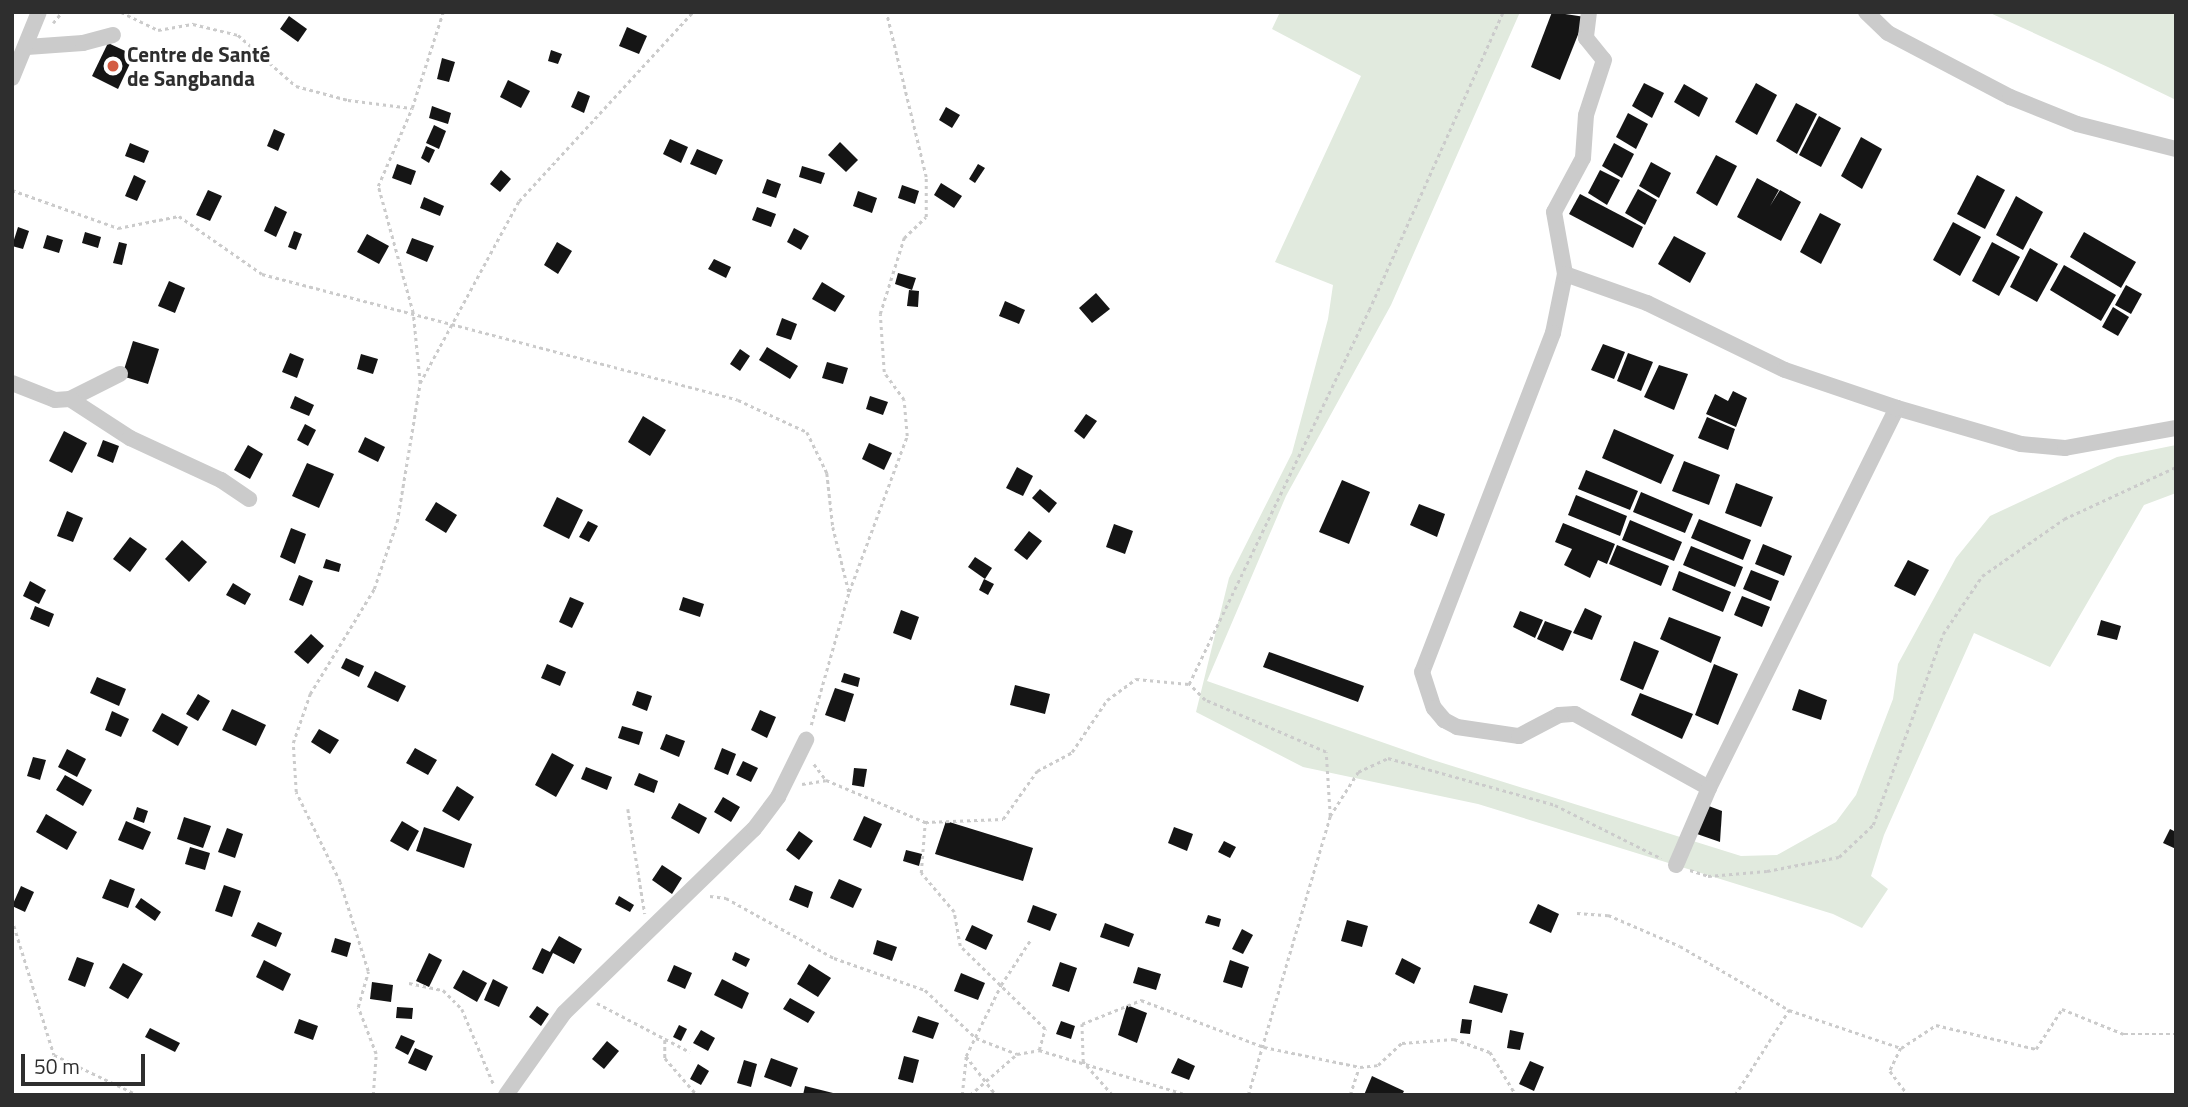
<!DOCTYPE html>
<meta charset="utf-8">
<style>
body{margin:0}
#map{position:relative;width:2188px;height:1107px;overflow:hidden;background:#fff;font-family:"Titillium Web",sans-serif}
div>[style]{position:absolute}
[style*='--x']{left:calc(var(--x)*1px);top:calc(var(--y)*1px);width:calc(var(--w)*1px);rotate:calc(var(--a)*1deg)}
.green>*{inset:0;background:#e1eade}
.building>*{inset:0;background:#151515}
.path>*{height:2.5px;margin-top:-1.25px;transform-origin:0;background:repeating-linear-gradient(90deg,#cbcbcb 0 3.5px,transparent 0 7px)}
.minor>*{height:16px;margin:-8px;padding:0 8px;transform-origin:8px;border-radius:8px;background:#cbcbcb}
.dots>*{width:19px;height:19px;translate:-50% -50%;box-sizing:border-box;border:4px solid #fff;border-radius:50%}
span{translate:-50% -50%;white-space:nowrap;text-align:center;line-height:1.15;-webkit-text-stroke:7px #fff;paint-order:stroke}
.poi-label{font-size:21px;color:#2e2e2e;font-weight:700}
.left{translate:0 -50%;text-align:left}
.frame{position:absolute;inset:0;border:14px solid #2e2e2e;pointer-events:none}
.scale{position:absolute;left:21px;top:1054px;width:124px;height:32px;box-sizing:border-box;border:4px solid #2e2e2e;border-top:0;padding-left:9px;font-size:21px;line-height:24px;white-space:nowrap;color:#2e2e2e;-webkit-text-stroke:5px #fff;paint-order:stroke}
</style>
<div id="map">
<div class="green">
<div style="clip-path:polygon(1280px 12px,1520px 12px,1391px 305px,1286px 496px,1207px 681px,1433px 760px,1741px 856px,1777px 855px,1836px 822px,1856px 795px,1893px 699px,1898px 664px,1956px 558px,1990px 516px,2117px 457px,2176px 445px,2176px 493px,2144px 505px,2050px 667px,1974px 633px,1884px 835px,1871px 876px,1888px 889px,1862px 928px,1833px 914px,1478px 804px,1303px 767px,1196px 712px,1229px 578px,1292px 453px,1328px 319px,1333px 285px,1275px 262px,1361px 76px,1272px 29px)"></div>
<div style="clip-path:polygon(1988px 12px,2176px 12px,2176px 100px,2110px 68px)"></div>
</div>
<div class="building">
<div style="clip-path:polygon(1552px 12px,1585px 17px,1560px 80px,1531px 67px)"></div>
<div style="clip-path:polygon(289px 16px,307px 29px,298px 42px,280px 29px)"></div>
<div style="clip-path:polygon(627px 27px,647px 36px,639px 54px,619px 46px)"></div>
<div style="clip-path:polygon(108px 43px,134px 55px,118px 89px,92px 76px)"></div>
<div style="clip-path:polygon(551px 50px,562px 54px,558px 64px,548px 61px)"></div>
<div style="clip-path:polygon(442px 58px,455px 62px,449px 82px,437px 79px)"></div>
<div style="clip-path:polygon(508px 80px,530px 91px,521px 108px,500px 97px)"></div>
<div style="clip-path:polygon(1644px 83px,1664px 93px,1652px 118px,1632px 106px)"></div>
<div style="clip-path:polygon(1756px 83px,1777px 95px,1757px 135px,1735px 122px)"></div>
<div style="clip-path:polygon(1684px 84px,1708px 98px,1699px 117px,1674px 102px)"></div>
<div style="clip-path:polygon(578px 91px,590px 96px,584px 113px,571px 107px)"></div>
<div style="clip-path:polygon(1796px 103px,1817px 114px,1797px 154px,1776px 141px)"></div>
<div style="clip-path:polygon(432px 106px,451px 113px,448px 124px,429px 118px)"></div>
<div style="clip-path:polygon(946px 107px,960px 115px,952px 128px,939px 120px)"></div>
<div style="clip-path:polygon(1628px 113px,1648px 124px,1636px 149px,1616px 137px)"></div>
<div style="clip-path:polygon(1819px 116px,1841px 128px,1821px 167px,1799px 155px)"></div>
<div style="clip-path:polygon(434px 125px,446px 131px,439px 149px,426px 143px)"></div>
<div style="clip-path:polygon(274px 129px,285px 134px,278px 151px,267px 146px)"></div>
<div style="clip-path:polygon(1861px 137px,1882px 149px,1862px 189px,1841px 176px)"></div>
<div style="clip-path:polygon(670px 139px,688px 147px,681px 163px,663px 154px)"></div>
<div style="clip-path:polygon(840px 142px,858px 160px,846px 172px,828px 155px)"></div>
<div style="clip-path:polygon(130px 143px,149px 151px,144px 163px,125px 156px)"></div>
<div style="clip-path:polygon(1614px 143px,1634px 154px,1622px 178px,1602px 166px)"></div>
<div style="clip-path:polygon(426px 146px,435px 150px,429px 163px,421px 158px)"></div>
<div style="clip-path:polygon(697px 149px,723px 160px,716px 175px,690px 164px)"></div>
<div style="clip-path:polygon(1716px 155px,1737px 166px,1717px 206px,1696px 193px)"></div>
<div style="clip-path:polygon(1651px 162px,1671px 173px,1659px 198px,1639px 186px)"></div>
<div style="clip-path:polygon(397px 164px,416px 171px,411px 185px,392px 178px)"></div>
<div style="clip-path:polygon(978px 164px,985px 168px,975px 183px,969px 179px)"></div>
<div style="clip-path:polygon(802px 166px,825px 173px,821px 184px,799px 177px)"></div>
<div style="clip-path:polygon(501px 170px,511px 179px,500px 192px,490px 184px)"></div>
<div style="clip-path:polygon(1600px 170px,1620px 180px,1607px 205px,1588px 193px)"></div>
<div style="clip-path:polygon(134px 175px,146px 181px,137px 201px,125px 196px)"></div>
<div style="clip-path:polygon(1977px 175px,2005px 190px,1985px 229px,1957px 214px)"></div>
<div style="clip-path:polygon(1757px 178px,1779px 190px,1770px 206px,1780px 190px,1801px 202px,1781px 241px,1737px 217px)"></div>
<div style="clip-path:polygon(767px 179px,781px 184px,776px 198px,762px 193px)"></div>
<div style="clip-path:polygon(941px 183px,962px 196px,954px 208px,934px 195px)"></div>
<div style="clip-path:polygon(902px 185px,919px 191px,915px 204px,898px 198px)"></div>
<div style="clip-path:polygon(1638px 189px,1657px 200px,1645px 225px,1625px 213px)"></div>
<div style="clip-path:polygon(208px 190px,222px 196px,210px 221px,196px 215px)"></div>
<div style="clip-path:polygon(858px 191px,877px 198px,872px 213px,853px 206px)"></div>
<div style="clip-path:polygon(1580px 194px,1643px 227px,1633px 248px,1569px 214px)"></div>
<div style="clip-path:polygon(2016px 196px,2043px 212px,2023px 250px,1996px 235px)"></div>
<div style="clip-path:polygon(424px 197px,444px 206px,440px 216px,420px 208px)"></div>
<div style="clip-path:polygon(275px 206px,287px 212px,276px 237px,264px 231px)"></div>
<div style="clip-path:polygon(757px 207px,776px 214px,771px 227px,752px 220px)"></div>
<div style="clip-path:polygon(1820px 213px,1841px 224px,1821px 264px,1800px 252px)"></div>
<div style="clip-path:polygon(1953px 222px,1981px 237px,1960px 276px,1933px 260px)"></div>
<div style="clip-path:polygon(18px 227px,29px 231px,23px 249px,12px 246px)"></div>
<div style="clip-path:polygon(794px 228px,809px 236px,801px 250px,787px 242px)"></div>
<div style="clip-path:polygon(294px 231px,302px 234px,296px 250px,288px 247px)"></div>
<div style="clip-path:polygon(85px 232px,101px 237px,98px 248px,82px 243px)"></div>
<div style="clip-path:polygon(2084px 232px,2136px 262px,2121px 288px,2070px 257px)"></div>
<div style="clip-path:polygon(367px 234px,389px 246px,379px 264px,357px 252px)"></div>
<div style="clip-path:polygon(47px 235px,63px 240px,59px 253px,43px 248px)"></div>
<div style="clip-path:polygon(1674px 236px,1706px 253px,1690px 283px,1658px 264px)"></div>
<div style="clip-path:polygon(412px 238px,434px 246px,427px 262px,406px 253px)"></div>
<div style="clip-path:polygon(119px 242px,127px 244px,122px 265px,113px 263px)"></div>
<div style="clip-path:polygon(557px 242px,572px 251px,558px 274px,544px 265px)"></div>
<div style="clip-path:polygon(1992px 242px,2020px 257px,1999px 296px,1972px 281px)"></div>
<div style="clip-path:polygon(2030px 248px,2058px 264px,2037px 302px,2010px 287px)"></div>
<div style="clip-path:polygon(714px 259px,731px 267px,726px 278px,708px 269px)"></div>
<div style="clip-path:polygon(2064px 265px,2116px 295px,2101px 321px,2050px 290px)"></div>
<div style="clip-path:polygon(898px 273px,916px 278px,912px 290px,895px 284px)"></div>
<div style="clip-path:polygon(169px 281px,185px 288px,175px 313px,158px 306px)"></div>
<div style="clip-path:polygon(822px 282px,845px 296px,835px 312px,812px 299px)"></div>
<div style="clip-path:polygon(2126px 285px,2142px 294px,2131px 314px,2115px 305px)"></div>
<div style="clip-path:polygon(909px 290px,919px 291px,918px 307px,907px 306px)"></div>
<div style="clip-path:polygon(1096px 293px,1110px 309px,1092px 323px,1079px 308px)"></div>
<div style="clip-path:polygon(1005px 301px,1025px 310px,1019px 324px,999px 316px)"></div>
<div style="clip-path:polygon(2113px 307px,2129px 317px,2118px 336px,2102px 327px)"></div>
<div style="clip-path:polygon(782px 318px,797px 324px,791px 340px,776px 335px)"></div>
<div style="clip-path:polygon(133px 341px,159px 349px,148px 384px,122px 376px)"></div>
<div style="clip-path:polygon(1603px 344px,1625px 352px,1614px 379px,1591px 370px)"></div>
<div style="clip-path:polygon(767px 347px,798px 366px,790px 379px,759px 360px)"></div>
<div style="clip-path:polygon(740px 349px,750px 356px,740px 371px,730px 364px)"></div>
<div style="clip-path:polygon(290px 353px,304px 359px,297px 378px,282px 372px)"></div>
<div style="clip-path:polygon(1628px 353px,1653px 362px,1641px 391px,1617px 381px)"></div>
<div style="clip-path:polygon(361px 354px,378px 359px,373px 374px,357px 369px)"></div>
<div style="clip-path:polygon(827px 362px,848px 368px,843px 384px,822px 378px)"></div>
<div style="clip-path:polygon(1659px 365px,1688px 374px,1674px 410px,1644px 397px)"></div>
<div style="clip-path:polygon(1733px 391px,1747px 398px,1736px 427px,1706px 414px,1715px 394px,1728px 401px)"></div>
<div style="clip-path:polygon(295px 396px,314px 405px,309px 416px,290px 408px)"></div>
<div style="clip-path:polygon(870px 396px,888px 402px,883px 415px,866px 409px)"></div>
<div style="clip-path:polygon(1086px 414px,1097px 421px,1084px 439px,1074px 431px)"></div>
<div style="clip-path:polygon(643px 416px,666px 430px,650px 456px,628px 442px)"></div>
<div style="clip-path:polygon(1707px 417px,1735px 429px,1728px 450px,1698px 438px)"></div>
<div style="clip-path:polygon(305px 424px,316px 430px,308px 446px,297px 440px)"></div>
<div style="clip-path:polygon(1614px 429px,1674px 455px,1661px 484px,1602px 458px)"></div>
<div style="clip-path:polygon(64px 431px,87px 443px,72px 473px,49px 461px)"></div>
<div style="clip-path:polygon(365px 437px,385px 447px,378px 462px,358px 452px)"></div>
<div style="clip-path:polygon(103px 440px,119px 446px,113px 463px,97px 456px)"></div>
<div style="clip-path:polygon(869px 443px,892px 453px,884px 470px,862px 459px)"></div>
<div style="clip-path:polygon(248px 445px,263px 454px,250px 479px,234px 470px)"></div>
<div style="clip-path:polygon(1684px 461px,1720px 475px,1709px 505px,1672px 491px)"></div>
<div style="clip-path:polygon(307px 463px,334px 474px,319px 508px,292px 496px)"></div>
<div style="clip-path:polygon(1017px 467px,1033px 476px,1023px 496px,1006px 488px)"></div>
<div style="clip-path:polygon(1586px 470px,1638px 491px,1630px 510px,1578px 489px)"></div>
<div style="clip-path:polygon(1342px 480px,1370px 492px,1349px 544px,1319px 532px)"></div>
<div style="clip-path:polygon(1736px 483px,1773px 497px,1761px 527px,1725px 513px)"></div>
<div style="clip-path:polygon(1040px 489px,1057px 503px,1049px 513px,1032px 498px)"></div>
<div style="clip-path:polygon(1641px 492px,1693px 514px,1685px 533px,1633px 512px)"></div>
<div style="clip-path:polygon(1576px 495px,1627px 516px,1620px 536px,1568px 515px)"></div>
<div style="clip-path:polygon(557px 497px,583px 510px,569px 539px,543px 526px)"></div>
<div style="clip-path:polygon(436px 502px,457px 515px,446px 533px,425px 520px)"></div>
<div style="clip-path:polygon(1419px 504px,1445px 514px,1437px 537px,1410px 525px)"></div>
<div style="clip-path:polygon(67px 511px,83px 518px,73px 542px,57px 536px)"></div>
<div style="clip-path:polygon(1699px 519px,1751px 540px,1743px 560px,1691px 538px)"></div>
<div style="clip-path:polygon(1630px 520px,1682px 542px,1674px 561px,1622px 540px)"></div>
<div style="clip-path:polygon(588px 521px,598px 526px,589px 542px,579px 537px)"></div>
<div style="clip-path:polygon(1563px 523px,1615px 544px,1607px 564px,1598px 560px,1590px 578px,1564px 565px,1572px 549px,1555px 542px)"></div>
<div style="clip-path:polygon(1114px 524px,1133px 531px,1125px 554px,1106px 547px)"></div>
<div style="clip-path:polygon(291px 528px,306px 534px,295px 564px,280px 557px)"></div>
<div style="clip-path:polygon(1029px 531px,1042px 541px,1027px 560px,1014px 550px)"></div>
<div style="clip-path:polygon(130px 537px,147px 549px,130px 572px,113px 559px)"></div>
<div style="clip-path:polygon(182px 540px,207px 562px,189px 582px,165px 559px)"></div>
<div style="clip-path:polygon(1763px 544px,1792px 556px,1784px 576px,1755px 564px)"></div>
<div style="clip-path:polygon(1617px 545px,1669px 566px,1661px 586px,1609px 564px)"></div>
<div style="clip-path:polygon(1691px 546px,1743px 567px,1735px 587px,1683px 565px)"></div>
<div style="clip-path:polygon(975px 557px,992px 568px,985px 579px,968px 567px)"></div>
<div style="clip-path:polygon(326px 559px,341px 564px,339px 572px,323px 568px)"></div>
<div style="clip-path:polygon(1908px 560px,1929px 570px,1915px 596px,1894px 586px)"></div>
<div style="clip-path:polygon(1751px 570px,1779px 581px,1771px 601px,1743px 589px)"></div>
<div style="clip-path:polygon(1679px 571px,1731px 592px,1723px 612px,1672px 590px)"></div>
<div style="clip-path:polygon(299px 575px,313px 581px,303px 606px,289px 600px)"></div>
<div style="clip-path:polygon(984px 579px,994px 584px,988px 595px,979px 590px)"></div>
<div style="clip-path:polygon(30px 581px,46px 590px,39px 604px,23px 596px)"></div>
<div style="clip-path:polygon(233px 583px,251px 594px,245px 605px,226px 595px)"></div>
<div style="clip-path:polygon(1742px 596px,1770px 607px,1762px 627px,1734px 615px)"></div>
<div style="clip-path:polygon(570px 597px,584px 603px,572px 628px,559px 622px)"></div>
<div style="clip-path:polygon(683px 597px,704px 604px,700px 617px,679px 610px)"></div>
<div style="clip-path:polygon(35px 606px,54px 614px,49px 627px,30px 619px)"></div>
<div style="clip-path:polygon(1585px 608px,1602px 616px,1592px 640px,1573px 633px)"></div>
<div style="clip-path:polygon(901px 610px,919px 617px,911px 640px,893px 633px)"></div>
<div style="clip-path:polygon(1520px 611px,1543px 620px,1535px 638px,1513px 627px)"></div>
<div style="clip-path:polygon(1669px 617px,1721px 637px,1711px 663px,1660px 639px)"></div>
<div style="clip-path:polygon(2101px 620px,2121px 626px,2117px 640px,2097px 635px)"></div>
<div style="clip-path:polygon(1545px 621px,1572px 631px,1563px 651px,1537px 639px)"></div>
<div style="clip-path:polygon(311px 634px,324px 646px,308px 664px,294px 652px)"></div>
<div style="clip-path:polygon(1634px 641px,1659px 651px,1643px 690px,1620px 680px)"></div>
<div style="clip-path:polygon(1269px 652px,1364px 686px,1358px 702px,1263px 667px)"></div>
<div style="clip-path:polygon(346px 658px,364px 666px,359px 677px,341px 668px)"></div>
<div style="clip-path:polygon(547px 664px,566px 672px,560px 686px,541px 678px)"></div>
<div style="clip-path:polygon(1714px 664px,1738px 674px,1718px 725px,1695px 715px)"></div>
<div style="clip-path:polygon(375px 671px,406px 686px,398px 702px,367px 687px)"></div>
<div style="clip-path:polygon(844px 673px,860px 678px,858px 687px,841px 682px)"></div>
<div style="clip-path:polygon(97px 677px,126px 689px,119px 706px,90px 693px)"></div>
<div style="clip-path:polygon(1015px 685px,1050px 694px,1045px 714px,1010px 705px)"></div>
<div style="clip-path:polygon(835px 688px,854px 694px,845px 722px,825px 715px)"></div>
<div style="clip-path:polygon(1799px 689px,1827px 700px,1821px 720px,1792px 710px)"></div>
<div style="clip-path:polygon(637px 691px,652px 696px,647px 711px,632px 705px)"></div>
<div style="clip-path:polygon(1640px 693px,1693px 714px,1682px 739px,1631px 715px)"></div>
<div style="clip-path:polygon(198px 694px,210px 701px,198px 721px,186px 714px)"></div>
<div style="clip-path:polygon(232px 709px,266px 725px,256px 746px,222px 730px)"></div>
<div style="clip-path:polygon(760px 710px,776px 717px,767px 738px,751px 730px)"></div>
<div style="clip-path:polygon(112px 711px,129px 719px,121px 737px,105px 730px)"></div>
<div style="clip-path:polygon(162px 713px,188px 727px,178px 746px,152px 731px)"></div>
<div style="clip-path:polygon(622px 726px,643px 732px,639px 745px,618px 738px)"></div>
<div style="clip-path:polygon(319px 729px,339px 740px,330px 754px,311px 742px)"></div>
<div style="clip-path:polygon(666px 734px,685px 741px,679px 757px,660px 749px)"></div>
<div style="clip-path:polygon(415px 748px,437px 760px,428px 775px,406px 763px)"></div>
<div style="clip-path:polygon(722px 748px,736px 754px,728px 775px,714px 769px)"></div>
<div style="clip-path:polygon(67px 749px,86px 759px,77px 777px,58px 767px)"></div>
<div style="clip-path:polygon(552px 753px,574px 765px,556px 797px,535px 785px)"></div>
<div style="clip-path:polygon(33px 757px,46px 760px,40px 780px,27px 776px)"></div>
<div style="clip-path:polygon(743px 761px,758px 768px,751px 782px,736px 775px)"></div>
<div style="clip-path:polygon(586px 767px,612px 777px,607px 790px,581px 779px)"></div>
<div style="clip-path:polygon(854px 768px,867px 769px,864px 787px,852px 785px)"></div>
<div style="clip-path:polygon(639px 773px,658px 781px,654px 793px,634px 785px)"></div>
<div style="clip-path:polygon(65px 775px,92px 790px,83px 806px,56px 790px)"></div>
<div style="clip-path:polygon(457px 786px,474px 797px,459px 821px,442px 811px)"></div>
<div style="clip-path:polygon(723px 797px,740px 807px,731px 822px,714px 812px)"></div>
<div style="clip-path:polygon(679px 803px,707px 818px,699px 834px,671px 818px)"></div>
<div style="clip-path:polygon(1706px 805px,1722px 811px,1720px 842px,1697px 834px)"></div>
<div style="clip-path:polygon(137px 807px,148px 811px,144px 823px,133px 819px)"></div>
<div style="clip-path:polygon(46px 814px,77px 832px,67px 850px,36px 832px)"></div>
<div style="clip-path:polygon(864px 816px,882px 824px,871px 848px,853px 840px)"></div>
<div style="clip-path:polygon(184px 817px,211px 826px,203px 848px,177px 839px)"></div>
<div style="clip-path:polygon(126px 821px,151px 832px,143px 850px,118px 840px)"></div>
<div style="clip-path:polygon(402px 821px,419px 831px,408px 851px,390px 841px)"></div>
<div style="clip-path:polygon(946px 821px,1033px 848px,1023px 881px,935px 854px)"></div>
<div style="clip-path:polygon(424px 827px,472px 844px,464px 868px,416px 851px)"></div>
<div style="clip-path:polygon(1174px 827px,1193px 834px,1187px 851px,1168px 843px)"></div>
<div style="clip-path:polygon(227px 828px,243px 834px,235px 858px,218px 852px)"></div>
<div style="clip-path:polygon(2170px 829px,2176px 832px,2176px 849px,2163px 843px)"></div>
<div style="clip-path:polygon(799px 831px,813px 841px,799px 860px,786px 850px)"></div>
<div style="clip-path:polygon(1224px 841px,1236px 847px,1230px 858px,1218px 852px)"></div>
<div style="clip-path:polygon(190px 847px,210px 853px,205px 870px,185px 864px)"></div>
<div style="clip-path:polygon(906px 850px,922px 854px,919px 866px,903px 861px)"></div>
<div style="clip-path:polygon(662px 865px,682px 878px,672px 894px,652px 880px)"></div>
<div style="clip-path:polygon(110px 879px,135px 889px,128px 908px,102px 898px)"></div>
<div style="clip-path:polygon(839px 879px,862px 889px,853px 908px,830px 898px)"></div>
<div style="clip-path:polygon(224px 885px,241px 891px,232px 917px,215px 911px)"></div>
<div style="clip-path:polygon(795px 885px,813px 892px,808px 908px,789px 900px)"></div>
<div style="clip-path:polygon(21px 886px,34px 892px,25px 912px,12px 906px)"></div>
<div style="clip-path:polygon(619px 896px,634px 905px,630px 912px,615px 904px)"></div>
<div style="clip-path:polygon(141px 898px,161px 912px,155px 921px,135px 907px)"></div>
<div style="clip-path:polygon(1538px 904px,1559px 914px,1551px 933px,1529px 923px)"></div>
<div style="clip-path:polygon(1033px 905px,1057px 914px,1050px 931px,1027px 922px)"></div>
<div style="clip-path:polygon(1208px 915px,1221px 919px,1219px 927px,1205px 923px)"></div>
<div style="clip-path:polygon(1347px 920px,1368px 926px,1362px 947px,1341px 941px)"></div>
<div style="clip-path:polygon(258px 922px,282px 933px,276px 947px,251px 936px)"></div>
<div style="clip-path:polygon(1105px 923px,1134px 934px,1129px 947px,1100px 937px)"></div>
<div style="clip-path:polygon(972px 925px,993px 935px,986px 950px,965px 940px)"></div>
<div style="clip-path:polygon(1242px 929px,1253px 935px,1243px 954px,1232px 949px)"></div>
<div style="clip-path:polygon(559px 936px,582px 949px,574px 964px,553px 953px,543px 974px,532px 969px,542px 948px,550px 952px)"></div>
<div style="clip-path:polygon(335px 938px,351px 943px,347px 957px,331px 952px)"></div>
<div style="clip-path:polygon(877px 940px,897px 947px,892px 961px,873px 954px)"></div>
<div style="clip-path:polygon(735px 952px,750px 959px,746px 967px,732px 960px)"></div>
<div style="clip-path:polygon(429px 953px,442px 960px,429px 987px,416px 981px)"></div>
<div style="clip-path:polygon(77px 957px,94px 963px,85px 987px,68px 980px)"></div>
<div style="clip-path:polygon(1402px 958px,1421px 968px,1414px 984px,1395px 974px)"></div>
<div style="clip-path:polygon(264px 960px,291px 974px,283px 991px,256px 977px)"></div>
<div style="clip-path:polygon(1230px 960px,1249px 967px,1242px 988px,1223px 982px)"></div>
<div style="clip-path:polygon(1060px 962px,1077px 968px,1069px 992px,1052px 986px)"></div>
<div style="clip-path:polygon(123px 963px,143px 974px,128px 999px,109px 988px)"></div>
<div style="clip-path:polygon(809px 964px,831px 978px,818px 997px,797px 984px)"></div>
<div style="clip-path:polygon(674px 965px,692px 973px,685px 989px,667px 981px)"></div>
<div style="clip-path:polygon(1138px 967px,1161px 974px,1156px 990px,1133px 983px)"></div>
<div style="clip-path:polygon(463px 970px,487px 983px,477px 1002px,453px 988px)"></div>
<div style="clip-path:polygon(961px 973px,985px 983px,978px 1000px,954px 991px)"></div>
<div style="clip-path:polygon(493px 979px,508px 987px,499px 1007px,484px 1000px)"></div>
<div style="clip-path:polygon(722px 979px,749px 993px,742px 1009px,714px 995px)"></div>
<div style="clip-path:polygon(372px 982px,393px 985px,391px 1002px,370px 999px)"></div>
<div style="clip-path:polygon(1474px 985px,1508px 994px,1502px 1013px,1469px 1003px)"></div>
<div style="clip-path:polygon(790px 998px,815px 1012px,808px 1023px,783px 1009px)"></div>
<div style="clip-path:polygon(1127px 1005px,1147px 1013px,1137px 1043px,1118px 1035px)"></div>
<div style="clip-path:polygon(537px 1006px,549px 1014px,541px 1026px,529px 1017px)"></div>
<div style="clip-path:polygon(397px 1007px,413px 1008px,412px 1019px,396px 1018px)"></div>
<div style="clip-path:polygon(918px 1016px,939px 1023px,933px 1039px,912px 1032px)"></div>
<div style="clip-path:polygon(299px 1019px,318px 1026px,313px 1040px,294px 1033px)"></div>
<div style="clip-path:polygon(1462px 1019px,1472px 1020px,1470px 1034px,1460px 1033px)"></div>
<div style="clip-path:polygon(1061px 1021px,1075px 1026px,1071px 1039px,1056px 1034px)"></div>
<div style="clip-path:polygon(679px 1025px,687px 1029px,681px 1041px,673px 1037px)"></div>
<div style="clip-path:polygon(150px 1028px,180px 1043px,175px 1052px,145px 1037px)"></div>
<div style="clip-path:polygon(701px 1030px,715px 1038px,708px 1051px,693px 1043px)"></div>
<div style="clip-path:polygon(1510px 1030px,1524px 1033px,1520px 1050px,1507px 1048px)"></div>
<div style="clip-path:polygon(401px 1035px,415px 1041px,408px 1055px,395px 1048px)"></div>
<div style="clip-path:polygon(607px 1041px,619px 1051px,604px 1069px,592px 1059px)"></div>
<div style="clip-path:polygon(415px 1048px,433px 1056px,426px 1071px,408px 1063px)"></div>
<div style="clip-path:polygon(904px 1056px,919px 1060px,913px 1083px,898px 1079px)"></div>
<div style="clip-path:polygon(771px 1058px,798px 1068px,791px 1087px,764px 1077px)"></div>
<div style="clip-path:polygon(1178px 1058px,1195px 1066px,1189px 1080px,1171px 1073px)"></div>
<div style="clip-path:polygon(744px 1060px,757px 1064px,751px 1087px,737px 1083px)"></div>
<div style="clip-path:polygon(1530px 1061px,1544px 1067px,1534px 1091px,1519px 1084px)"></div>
<div style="clip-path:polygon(698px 1064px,709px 1071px,701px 1085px,690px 1079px)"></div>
<div style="clip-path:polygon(1372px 1076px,1404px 1091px,1402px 1095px,1364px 1095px)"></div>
<div style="clip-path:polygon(805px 1086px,833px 1093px,832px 1095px,803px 1095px)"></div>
</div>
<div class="path">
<div style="--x:121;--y:12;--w:41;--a:25.9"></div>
<div style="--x:158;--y:30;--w:36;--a:-10"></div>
<div style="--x:193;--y:24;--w:46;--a:13.7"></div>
<div style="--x:238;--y:35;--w:77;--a:41.3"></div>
<div style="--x:296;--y:86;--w:54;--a:15.1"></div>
<div style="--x:348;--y:100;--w:64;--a:7.1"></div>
<div style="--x:53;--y:23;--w:14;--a:-51"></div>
<div style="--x:12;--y:190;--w:113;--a:19.7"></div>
<div style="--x:118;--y:228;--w:62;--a:-11.1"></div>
<div style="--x:179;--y:216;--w:101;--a:34.9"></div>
<div style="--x:262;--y:274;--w:492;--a:14.8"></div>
<div style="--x:738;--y:400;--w:76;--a:24.9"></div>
<div style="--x:807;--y:432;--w:46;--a:64"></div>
<div style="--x:827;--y:473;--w:54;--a:83.7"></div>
<div style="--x:833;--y:527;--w:67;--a:76.2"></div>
<div style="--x:420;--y:383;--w:207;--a:-61.5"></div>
<div style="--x:519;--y:201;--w:257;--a:-47.4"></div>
<div style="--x:811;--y:725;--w:138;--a:-74.1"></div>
<div style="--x:849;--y:592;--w:166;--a:-69.6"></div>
<div style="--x:907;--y:436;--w:36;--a:-95"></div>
<div style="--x:904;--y:400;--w:34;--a:-126"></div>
<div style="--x:884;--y:372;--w:58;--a:-93.9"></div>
<div style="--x:880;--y:314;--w:80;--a:-72.5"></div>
<div style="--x:904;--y:238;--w:30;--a:-44"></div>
<div style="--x:926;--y:217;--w:40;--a:-90"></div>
<div style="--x:926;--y:177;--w:170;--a:-103.6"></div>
<div style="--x:814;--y:764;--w:20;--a:53"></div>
<div style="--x:826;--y:780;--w:108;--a:23"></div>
<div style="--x:802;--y:784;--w:24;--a:-9"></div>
<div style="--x:628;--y:809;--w:106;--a:80.8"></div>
<div style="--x:1330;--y:816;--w:64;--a:-93.6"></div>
<div style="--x:1326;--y:752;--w:132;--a:-156.7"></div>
<div style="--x:1205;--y:700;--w:23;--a:-135"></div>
<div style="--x:1189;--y:684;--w:415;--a:-64.3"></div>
<div style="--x:1369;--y:310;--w:327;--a:-65.8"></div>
<div style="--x:1690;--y:870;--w:19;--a:18"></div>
<div style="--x:1708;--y:876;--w:59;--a:-4.8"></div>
<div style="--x:1767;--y:871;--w:73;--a:-11"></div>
<div style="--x:1839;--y:857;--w:47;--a:-43.3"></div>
<div style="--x:1873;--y:825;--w:203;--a:-69.9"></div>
<div style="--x:1943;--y:634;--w:70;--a:-56.1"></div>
<div style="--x:1982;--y:576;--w:100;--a:-34.8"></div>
<div style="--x:2064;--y:519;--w:123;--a:-24.9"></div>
<div style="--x:710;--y:896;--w:16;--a:7"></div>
<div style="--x:726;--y:898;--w:124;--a:29.1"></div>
<div style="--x:834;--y:958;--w:96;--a:19.4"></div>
<div style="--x:925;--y:990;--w:70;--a:43.3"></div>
<div style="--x:976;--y:1038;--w:44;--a:21.3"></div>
<div style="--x:1017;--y:1054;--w:22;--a:-10"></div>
<div style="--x:1039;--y:1050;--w:156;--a:16.8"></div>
<div style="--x:1577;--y:913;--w:31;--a:4"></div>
<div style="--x:1608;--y:915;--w:78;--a:23.3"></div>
<div style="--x:1680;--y:946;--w:126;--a:30.4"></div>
<div style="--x:1789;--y:1010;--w:118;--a:18.7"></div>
<div style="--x:1901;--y:1048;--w:42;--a:-33.3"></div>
<div style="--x:1936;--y:1025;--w:103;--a:13.5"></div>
<div style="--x:2036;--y:1049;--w:48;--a:-57"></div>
<div style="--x:2062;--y:1009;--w:67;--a:22"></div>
<div style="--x:2124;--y:1034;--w:52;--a:0"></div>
<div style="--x:12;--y:919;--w:142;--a:72.8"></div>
<div style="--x:54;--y:1055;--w:93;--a:25.5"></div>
<div style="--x:409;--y:983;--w:35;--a:12"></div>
<div style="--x:443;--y:990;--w:27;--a:45"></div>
<div style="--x:462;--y:1009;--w:82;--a:67.2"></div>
<div style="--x:597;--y:1003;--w:105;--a:27.8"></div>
<div style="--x:665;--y:1040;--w:18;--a:90"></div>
<div style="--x:665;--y:1058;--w:49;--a:49.1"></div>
<div style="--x:1901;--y:1048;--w:25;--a:116"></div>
<div style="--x:1890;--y:1071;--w:30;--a:53"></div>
<div style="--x:1039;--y:1050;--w:22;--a:-74"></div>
<div style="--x:1045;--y:1029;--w:119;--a:-135.7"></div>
<div style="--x:960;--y:946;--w:35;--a:-100"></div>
<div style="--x:954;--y:912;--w:51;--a:-130.2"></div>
<div style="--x:921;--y:873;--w:51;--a:-85.5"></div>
<div style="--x:925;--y:822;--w:78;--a:-2.2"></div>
<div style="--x:1003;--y:819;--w:59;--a:-54.7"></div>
<div style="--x:1037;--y:771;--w:40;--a:-28"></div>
<div style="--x:1072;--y:752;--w:63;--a:-56.1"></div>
<div style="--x:1107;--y:700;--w:36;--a:-36"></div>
<div style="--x:1136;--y:679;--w:53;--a:5.4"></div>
<div style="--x:966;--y:1056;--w:49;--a:52.4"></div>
<div style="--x:373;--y:1095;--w:41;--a:-85.8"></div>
<div style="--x:376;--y:1054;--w:50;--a:-111"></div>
<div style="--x:358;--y:1007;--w:37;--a:-74"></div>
<div style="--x:368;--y:971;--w:93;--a:-107.5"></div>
<div style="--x:340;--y:882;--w:100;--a:-116.1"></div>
<div style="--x:296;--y:792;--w:49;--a:-93.5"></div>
<div style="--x:293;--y:743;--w:52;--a:-70.9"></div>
<div style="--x:310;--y:694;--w:123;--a:-58.6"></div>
<div style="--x:374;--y:589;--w:71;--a:-71.1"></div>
<div style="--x:397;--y:522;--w:141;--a:-80.6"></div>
<div style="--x:420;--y:383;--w:70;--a:-95.7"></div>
<div style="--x:413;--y:313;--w:132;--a:-105.4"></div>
<div style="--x:378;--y:186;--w:85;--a:-66.4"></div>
<div style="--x:412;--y:108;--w:101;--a:-72.1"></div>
<div style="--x:962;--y:1095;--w:39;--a:-84"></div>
<div style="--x:966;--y:1056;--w:79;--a:-63.8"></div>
<div style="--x:1001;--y:985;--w:55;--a:-56.9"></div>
<div style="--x:970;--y:1095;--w:62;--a:-41.1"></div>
<div style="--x:1112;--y:1095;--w:44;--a:-131.3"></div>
<div style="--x:1083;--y:1062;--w:38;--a:-92"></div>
<div style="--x:1082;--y:1024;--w:64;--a:-22.1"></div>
<div style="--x:1141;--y:1000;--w:132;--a:20.9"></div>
<div style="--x:1264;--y:1047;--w:98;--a:11.8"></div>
<div style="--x:1360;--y:1067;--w:18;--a:-6"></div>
<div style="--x:1378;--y:1065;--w:33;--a:-43"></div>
<div style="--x:1402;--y:1043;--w:52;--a:-4.4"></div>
<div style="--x:1454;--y:1039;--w:38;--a:20"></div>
<div style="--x:1490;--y:1052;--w:50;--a:58.8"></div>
<div style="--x:1248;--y:1095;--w:291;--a:-73.6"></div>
<div style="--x:1330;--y:816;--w:52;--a:-57.5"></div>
<div style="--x:1358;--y:772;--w:33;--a:-25"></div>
<div style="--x:1388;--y:758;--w:173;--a:15.7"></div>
<div style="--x:1555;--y:805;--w:119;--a:26.6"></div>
<div style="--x:1350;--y:1095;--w:28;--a:-72"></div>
<div style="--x:1735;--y:1095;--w:101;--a:-57.6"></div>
</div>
<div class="minor">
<div style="--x:1589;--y:12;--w:26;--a:97"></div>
<div style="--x:1586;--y:38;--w:28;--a:51"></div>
<div style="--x:1604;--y:60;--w:58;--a:108.1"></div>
<div style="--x:1586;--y:115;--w:43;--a:94"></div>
<div style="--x:1583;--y:158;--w:61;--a:118.2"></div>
<div style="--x:1554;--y:212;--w:63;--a:79.9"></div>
<div style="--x:1565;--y:274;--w:60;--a:101.5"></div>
<div style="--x:1553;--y:333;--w:363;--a:111.1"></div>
<div style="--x:1422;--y:672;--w:38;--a:72"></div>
<div style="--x:1434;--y:708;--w:16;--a:50"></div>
<div style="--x:1444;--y:720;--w:15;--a:28"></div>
<div style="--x:1457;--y:727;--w:63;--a:8.3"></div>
<div style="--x:1519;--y:736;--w:45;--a:-27.7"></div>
<div style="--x:1559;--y:715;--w:16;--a:-4"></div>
<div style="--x:1575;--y:714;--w:153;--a:28.9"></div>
<div style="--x:1709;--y:788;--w:424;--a:-63.7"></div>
<div style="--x:1897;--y:408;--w:129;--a:16.2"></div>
<div style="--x:2021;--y:444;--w:44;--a:5.2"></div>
<div style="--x:2065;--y:448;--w:113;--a:-10.2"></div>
<div style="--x:1866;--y:12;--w:30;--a:44"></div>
<div style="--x:1888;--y:33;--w:138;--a:27.7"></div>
<div style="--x:2010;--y:97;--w:72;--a:21.9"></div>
<div style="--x:2077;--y:124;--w:102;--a:14.2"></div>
<div style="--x:27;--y:47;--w:56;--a:-4.1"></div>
<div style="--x:83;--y:43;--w:31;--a:-15"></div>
<div style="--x:12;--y:78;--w:71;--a:-67.8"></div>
<div style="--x:1565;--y:274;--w:87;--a:19.5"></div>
<div style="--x:1647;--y:303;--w:153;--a:25.9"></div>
<div style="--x:1785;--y:370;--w:118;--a:18.7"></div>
<div style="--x:12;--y:383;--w:46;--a:21.6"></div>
<div style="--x:55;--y:400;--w:15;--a:-4"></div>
<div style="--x:70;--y:399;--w:56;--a:-26.6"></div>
<div style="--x:70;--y:399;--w:72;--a:33"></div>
<div style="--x:130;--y:438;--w:100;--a:24.8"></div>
<div style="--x:221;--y:480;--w:34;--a:34"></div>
<div style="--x:1676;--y:865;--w:84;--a:-66.8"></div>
<div style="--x:506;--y:1095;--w:100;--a:-54.7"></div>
<div style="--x:564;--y:1013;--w:264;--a:-44.1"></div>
<div style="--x:754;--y:829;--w:40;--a:-53"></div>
<div style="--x:778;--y:797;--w:64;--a:-63.8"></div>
</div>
<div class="dots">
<div style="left:113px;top:66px;background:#d35c43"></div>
</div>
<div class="poi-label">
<span class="left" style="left:127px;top:66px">Centre de Santé<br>de Sangbanda</span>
</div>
<div class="frame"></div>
<div class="scale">50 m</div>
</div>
